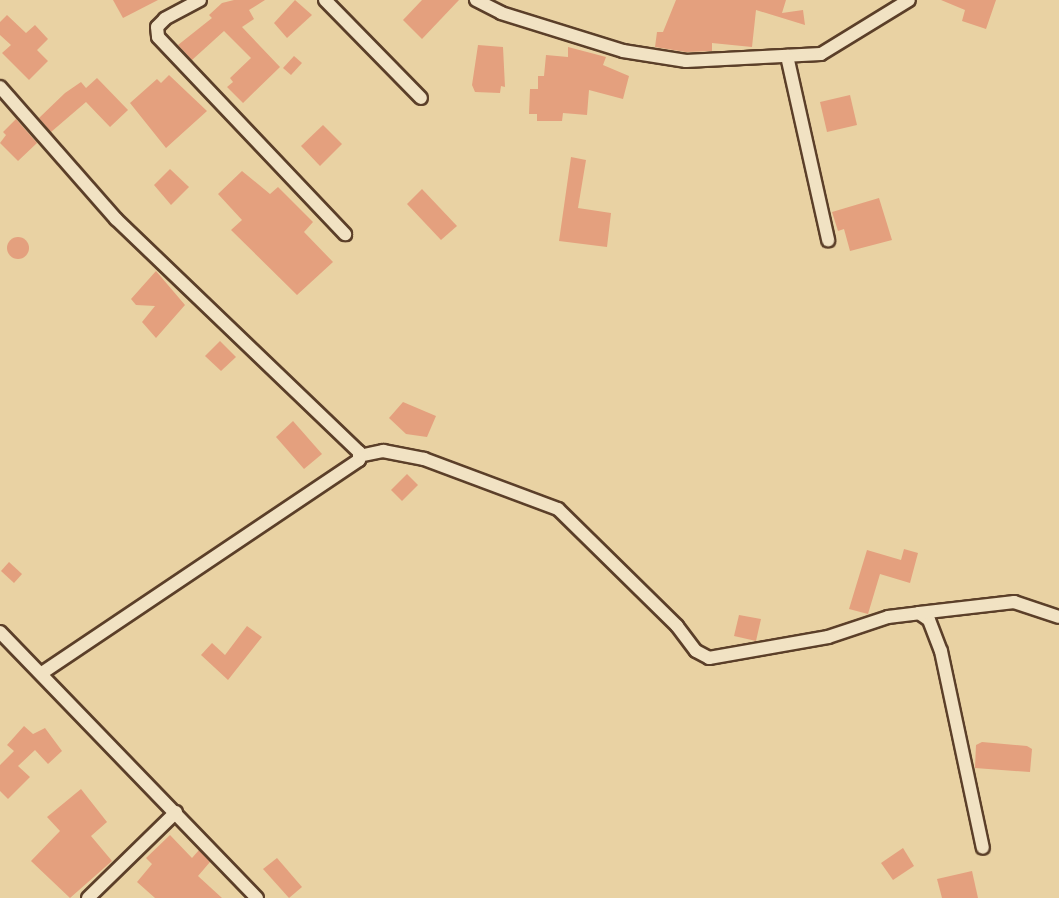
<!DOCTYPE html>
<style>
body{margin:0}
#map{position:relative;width:1059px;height:898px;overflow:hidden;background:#e9d2a3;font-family:"Gentium Book Plus",serif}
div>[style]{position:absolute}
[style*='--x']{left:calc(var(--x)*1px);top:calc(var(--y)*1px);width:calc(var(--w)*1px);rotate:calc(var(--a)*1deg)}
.building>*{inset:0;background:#e4a07e}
.round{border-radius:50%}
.roads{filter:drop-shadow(2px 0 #5b3f29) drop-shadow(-2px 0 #5b3f29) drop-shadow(0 2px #5b3f29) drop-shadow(0 -2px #5b3f29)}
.minor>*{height:12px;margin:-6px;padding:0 6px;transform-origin:6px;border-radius:6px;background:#f1e2c3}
span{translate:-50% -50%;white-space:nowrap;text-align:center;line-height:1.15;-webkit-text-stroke:5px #f1e2c3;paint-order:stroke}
</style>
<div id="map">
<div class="building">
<div style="clip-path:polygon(113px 0,158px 0,123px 18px)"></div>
<div style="clip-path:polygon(234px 0,265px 0,249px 10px,254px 19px,242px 27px,280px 67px,243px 103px,227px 87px,233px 82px,230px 78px,251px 58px,224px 31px,192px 60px,178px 45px,212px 18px,209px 15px,222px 3px)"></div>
<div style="clip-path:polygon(295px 0,312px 15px,287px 38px,274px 23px)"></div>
<div style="clip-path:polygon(422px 0,459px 0,422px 39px,403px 20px)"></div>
<div style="clip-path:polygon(676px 0,786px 0,782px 13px,803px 10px,805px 25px,756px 10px,752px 47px,712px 43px,712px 51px,686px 52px,655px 47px,657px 32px,663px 32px)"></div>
<div style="clip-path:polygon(941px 0,996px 0,986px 29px,962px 21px,965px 10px)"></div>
<div style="clip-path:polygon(7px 15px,26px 33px,35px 25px,48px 39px,37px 50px,48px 61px,29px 80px,2px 53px,11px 45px,0 35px,0 22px)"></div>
<div style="clip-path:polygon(478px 45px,503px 47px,505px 87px,501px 86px,500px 93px,475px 92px,472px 85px)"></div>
<div style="clip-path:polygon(568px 47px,606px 57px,603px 65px,629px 76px,623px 99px,589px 90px,587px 115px,563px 113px,562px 121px,537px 121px,537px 114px,529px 114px,530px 89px,538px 89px,538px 76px,544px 76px,546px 55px,568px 57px)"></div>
<div style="clip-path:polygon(294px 56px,302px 63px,291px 75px,283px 68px)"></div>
<div style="clip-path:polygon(169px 75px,207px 111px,166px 148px,130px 103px,157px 79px,161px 83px)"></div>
<div style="clip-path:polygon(97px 78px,128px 110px,110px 127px,86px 102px,51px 132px,39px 118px,65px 93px,81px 82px,86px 88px)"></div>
<div style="clip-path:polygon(850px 95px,857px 125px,827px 132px,820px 102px)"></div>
<div style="clip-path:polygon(16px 119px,37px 143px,18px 161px,0 143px,6px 135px,3px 132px)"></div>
<div style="clip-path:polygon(323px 125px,342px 144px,320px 166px,301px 146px)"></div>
<div style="clip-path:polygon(571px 157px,586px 160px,578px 208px,611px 213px,607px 247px,559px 241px)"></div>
<div style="clip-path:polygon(170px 169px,189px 187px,171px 205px,154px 185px)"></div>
<div style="clip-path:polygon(242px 171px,270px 194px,278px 187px,313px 222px,304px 232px,333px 262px,297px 295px,231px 230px,242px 220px,218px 194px)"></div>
<div style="clip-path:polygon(422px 189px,457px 226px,441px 240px,407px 204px)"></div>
<div style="clip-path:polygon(879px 198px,892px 240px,850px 251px,844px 229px,838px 231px,832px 212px)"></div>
<div class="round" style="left:7px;top:237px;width:22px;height:22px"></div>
<div style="clip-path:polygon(156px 271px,185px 305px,156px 338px,142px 322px,155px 306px,136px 305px,131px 299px)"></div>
<div style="clip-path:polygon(220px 341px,236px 357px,221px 371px,205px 356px)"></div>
<div style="clip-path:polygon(403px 402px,436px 416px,427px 437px,406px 434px,389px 418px)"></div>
<div style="clip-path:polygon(293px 421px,322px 454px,304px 469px,276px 437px)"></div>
<div style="clip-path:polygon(407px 474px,418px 485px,402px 501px,391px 490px)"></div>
<div style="clip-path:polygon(904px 549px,918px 553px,910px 583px,880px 574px,868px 614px,849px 609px,867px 550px,901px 560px)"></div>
<div style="clip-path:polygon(9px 562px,22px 574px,14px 583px,1px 571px)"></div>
<div style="clip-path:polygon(739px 615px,761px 619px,756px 641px,734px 636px)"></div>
<div style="clip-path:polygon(247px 626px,262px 637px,228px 680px,201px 655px,212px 643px,225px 655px)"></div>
<div style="clip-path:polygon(24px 726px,33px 734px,45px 728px,62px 751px,48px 764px,35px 750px,18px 766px,30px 777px,8px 799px,0 791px,0 765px,14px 751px,7px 745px)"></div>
<div style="clip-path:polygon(982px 742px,1027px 746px,1032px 749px,1030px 772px,975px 768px,976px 745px)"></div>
<div style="clip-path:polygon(81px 789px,107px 822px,91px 836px,112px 861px,70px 898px,31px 861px,60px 831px,47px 817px)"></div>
<div style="clip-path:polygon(170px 835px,192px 858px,199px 850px,210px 862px,198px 876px,222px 898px,155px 898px,137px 882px,152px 864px,146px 858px)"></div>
<div style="clip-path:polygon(903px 848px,914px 866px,893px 880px,881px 863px)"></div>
<div style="clip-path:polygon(277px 858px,302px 887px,289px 898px,263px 869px)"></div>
<div style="clip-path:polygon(972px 871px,978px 898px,942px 898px,937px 879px)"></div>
</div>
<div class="roads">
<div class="minor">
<div style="--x:200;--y:0;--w:40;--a:152"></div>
<div style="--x:165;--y:19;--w:11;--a:135"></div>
<div style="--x:157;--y:27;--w:10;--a:84"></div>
<div style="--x:158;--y:37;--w:272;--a:46.5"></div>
<div style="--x:325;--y:0;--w:137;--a:45.6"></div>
<div style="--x:476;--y:0;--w:28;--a:27"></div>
<div style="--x:501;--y:13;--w:128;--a:17.3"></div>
<div style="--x:623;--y:51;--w:64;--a:9"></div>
<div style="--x:686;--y:61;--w:135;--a:-3"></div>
<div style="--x:821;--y:54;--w:103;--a:-31.5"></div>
<div style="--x:787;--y:56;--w:189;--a:77.4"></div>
<div style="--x:0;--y:87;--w:176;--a:48.7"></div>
<div style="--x:116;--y:219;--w:337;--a:43.8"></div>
<div style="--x:359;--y:452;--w:8;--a:90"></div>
<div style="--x:359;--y:460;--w:382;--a:146.1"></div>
<div style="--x:359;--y:456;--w:25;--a:-12"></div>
<div style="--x:383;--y:451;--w:42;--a:11"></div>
<div style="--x:424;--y:459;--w:143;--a:20.5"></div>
<div style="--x:558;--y:509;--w:167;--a:44.5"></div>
<div style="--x:677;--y:626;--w:31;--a:53"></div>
<div style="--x:696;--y:651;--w:15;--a:28"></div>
<div style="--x:709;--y:658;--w:121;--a:-10"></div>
<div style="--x:828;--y:637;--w:63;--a:-18.4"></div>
<div style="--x:888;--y:617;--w:31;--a:-7"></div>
<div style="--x:919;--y:613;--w:12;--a:35"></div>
<div style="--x:929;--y:620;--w:33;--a:69"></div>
<div style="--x:941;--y:651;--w:201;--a:78"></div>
<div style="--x:919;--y:613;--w:96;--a:-6.6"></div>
<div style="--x:1014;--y:602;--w:47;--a:18.4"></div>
<div style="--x:0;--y:632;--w:370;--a:46"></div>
<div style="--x:88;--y:898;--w:123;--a:-44.3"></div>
</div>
</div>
</div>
